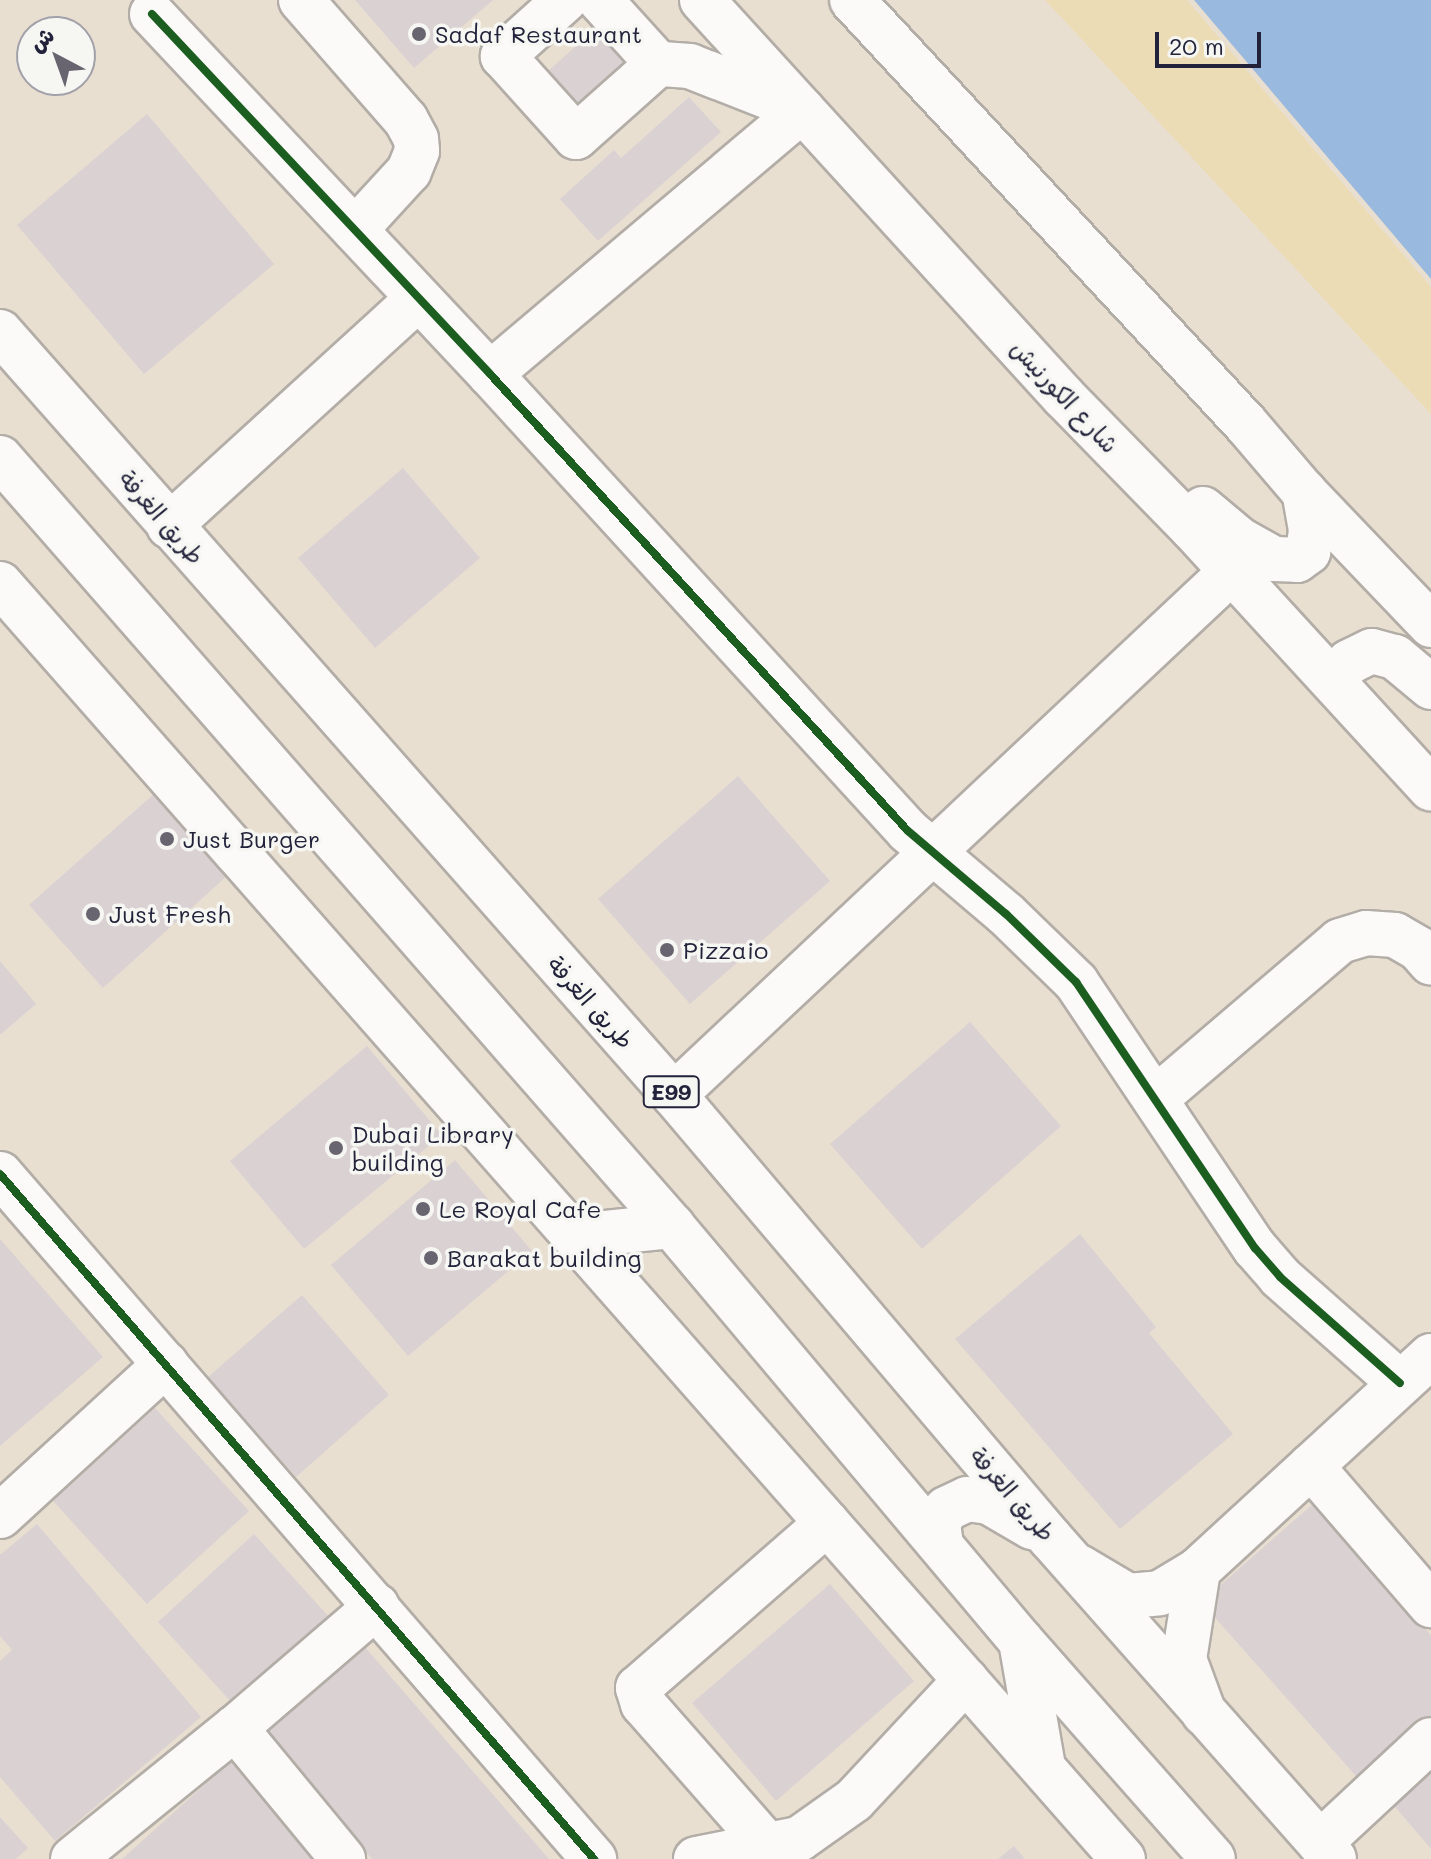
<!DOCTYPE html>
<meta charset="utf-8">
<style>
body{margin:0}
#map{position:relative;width:1431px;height:1859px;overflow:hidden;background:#e9dfd1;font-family:Mali,"Playpen Sans Arabic",sans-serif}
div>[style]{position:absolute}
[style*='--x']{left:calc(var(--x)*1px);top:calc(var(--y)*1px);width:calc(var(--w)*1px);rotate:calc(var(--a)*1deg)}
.sand>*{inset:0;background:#ecdcb5}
.water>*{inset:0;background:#99b9de}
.building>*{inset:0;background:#dad1d3}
.roads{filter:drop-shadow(2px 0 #b3ada7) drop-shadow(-2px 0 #b3ada7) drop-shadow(0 2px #b3ada7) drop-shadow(0 -2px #b3ada7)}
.minor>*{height:44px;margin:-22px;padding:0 22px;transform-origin:22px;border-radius:22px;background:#fcfaf8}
.highway>*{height:44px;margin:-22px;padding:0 22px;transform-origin:22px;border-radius:22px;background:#fcfaf8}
.cycleway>*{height:8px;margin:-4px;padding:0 4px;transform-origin:4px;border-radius:4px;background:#1b5e20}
.dots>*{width:22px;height:22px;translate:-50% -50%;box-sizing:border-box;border:4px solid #f6f6f2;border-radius:50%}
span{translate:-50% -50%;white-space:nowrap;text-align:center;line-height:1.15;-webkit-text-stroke:7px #f6f6f2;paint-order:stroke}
.shield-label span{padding:2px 6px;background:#f6f6f2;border:2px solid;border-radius:6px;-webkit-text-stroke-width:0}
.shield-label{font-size:22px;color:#22223b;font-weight:700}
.poi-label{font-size:24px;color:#22223b}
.left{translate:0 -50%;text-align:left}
.street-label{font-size:24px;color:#22223b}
.north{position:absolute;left:16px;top:16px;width:80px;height:80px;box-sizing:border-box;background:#f6f6f2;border:2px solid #a1a1a9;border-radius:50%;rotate:319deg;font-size:22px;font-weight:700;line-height:32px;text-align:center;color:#22223b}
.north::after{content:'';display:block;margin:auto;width:28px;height:36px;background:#686470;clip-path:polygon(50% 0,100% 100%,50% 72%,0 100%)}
.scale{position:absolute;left:1155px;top:32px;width:106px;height:36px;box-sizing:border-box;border:4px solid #22223b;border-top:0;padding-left:10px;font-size:24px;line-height:28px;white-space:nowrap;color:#22223b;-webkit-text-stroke:6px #f6f6f2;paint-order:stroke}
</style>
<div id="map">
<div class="sand">
<div style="clip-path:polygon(1045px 0,1187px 0,1431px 287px,1431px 414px)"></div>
</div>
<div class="water">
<div style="clip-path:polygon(1194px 0,1431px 0,1431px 279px)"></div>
</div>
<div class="building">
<div style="clip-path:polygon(355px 0,493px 0,414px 68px)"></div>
<div style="clip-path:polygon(606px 19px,645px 62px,567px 131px,528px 89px)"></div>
<div style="clip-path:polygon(689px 97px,721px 132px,598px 241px,560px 199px,614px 150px,621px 158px)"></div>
<div style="clip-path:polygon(147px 114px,274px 264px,144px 374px,17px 225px)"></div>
<div style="clip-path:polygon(403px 468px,480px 558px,375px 648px,298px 558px)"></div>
<div style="clip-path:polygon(738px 776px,830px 881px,690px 1004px,598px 899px)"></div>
<div style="clip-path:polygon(155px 793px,228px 875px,103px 988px,29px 905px)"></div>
<div style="clip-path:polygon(0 961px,36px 1004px,0 1035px)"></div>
<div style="clip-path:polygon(970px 1022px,1061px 1126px,922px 1249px,830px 1144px)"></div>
<div style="clip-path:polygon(367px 1046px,442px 1135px,304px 1249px,230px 1161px)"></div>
<div style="clip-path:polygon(455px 1160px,532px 1251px,408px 1356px,331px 1265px)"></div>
<div style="clip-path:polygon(1080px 1234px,1156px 1327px,1149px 1333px,1233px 1434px,1120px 1529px,955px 1339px)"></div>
<div style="clip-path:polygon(0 1239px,103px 1357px,0 1446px)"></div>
<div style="clip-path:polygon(302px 1295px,389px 1395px,296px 1477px,208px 1377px)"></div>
<div style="clip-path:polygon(155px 1408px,249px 1511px,147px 1604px,53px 1501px)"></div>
<div style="clip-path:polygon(1314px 1503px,1431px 1635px,1431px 1726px,1364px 1785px,1201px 1602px)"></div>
<div style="clip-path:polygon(37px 1524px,201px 1717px,55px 1841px,0 1777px,0 1661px,12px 1650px,0 1636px,0 1555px)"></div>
<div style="clip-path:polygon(254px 1534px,330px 1618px,234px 1705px,158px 1622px)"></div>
<div style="clip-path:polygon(830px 1584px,914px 1681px,776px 1801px,692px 1703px)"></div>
<div style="clip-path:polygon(364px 1646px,549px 1859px,372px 1859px,263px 1734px)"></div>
<div style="clip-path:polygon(232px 1760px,316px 1854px,311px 1859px,122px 1859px)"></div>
<div style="clip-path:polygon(1431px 1764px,1431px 1849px,1390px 1801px)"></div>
<div style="clip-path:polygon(0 1817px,28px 1848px,16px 1859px,0 1859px)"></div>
<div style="clip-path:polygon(1014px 1846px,1025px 1859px,998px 1859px)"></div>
</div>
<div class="roads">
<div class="minor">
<div style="--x:301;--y:0;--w:159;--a:48.8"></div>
<div style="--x:406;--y:120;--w:21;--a:62"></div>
<div style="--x:416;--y:139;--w:12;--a:85"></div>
<div style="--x:417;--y:151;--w:22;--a:112"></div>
<div style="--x:409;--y:171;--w:80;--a:132.5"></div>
<div style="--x:565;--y:0;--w:84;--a:137.9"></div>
<div style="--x:503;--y:56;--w:109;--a:48"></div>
<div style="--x:576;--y:137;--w:110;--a:-41.7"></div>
<div style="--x:658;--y:64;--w:86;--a:-132.2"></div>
<div style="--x:152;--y:14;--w:494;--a:46.8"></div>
<div style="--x:490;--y:374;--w:619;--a:47.55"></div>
<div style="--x:908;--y:831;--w:128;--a:40.3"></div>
<div style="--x:1006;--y:914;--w:98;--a:44.2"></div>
<div style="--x:1076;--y:982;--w:321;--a:56.1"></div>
<div style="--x:1255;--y:1248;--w:38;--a:49"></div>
<div style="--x:1280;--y:1277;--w:160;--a:41.5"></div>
<div style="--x:490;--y:374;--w:409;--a:-40.2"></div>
<div style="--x:802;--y:110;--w:120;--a:-158.6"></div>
<div style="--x:690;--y:66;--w:32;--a:-176"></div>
<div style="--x:169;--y:526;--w:338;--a:-42.4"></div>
<div style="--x:0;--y:584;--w:1699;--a:48.63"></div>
<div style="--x:674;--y:1095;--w:765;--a:-43.2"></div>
<div style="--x:1155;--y:1099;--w:243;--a:-40.5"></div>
<div style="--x:1340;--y:941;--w:27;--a:-17"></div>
<div style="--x:1366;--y:933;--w:29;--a:4"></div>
<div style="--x:1395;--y:935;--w:28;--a:30"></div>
<div style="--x:1419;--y:949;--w:18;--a:49"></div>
<div style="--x:0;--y:1174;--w:907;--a:49.07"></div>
<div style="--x:1311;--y:1466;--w:184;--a:49.2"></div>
<div style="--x:0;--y:1516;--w:225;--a:-42.5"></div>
<div style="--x:1079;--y:1567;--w:57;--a:30.6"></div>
<div style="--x:1128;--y:1596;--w:32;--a:-5"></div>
<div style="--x:1160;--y:1593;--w:44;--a:-31.2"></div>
<div style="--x:1198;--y:1570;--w:316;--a:-42.6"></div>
<div style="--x:1198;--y:1570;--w:90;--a:98.9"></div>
<div style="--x:1184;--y:1659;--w:58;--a:69.7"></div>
<div style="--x:235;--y:1728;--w:170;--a:50.5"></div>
<div style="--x:1320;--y:1843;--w:151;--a:-42.9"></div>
<div style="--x:767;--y:1845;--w:188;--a:-131.3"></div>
<div style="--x:643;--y:1704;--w:17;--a:-107"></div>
<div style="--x:638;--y:1688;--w:251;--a:-41.1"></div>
<div style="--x:73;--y:1859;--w:208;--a:-39"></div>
<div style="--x:235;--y:1728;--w:187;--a:-40.7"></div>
<div style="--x:696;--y:1859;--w:105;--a:-11"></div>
<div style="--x:799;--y:1839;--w:67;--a:-35.3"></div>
<div style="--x:854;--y:1800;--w:164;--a:-47"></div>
</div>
<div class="highway">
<div style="--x:702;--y:0;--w:537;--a:47.64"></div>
<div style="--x:1064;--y:397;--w:185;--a:45.7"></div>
<div style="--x:1193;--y:529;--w:352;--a:47.5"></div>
<div style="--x:852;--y:0;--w:579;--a:47.1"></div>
<div style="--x:1246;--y:424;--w:89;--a:49.5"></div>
<div style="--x:1304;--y:492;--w:184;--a:46.3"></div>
<div style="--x:0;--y:332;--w:1018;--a:48.54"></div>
<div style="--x:674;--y:1095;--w:582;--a:49.67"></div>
<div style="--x:1051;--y:1539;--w:427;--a:48.5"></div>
<div style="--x:0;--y:458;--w:1020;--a:48.81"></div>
<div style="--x:672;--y:1226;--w:542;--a:49.94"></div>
<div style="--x:1021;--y:1641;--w:290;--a:48.6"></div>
<div style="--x:1203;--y:509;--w:48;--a:40"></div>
<div style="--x:1240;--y:540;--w:39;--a:29"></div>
<div style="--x:1274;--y:559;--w:23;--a:2"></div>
<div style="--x:1297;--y:560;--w:14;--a:-36"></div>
<div style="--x:1308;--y:552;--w:22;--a:-82"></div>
<div style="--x:1311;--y:530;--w:39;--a:-100"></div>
<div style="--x:1333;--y:680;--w:24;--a:-48"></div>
<div style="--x:1349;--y:662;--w:25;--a:-26"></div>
<div style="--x:1372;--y:651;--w:24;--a:15"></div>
<div style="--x:1395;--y:657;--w:47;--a:39.8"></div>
<div style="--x:575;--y:1236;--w:98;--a:-5.9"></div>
<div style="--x:941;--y:1545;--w:22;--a:-98"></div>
<div style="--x:938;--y:1523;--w:16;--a:-60"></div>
<div style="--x:946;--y:1509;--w:23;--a:-25"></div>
<div style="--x:967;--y:1499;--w:22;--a:8"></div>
<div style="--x:989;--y:1502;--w:50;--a:30.2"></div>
<div style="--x:1021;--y:1641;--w:128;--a:80.1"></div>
</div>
</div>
<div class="cycleway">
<div style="--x:152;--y:14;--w:494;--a:46.8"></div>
<div style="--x:490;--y:374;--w:619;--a:47.55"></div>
<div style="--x:908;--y:831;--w:128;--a:40.3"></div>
<div style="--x:1006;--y:914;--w:98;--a:44.2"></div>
<div style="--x:1076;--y:982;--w:321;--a:56.1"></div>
<div style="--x:1255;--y:1248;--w:38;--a:49"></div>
<div style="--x:1280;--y:1277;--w:160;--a:41.5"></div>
<div style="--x:0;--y:1174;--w:907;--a:49.07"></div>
</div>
<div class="dots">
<div style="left:419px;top:34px;background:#686470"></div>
<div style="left:167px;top:839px;background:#686470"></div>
<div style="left:93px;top:914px;background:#686470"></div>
<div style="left:667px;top:950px;background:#686470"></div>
<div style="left:336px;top:1148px;background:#686470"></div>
<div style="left:423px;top:1209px;background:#686470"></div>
<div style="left:431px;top:1258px;background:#686470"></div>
</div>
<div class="shield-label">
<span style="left:671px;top:1092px">E99</span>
</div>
<div class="poi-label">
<span class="left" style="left:435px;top:34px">Sadaf Restaurant</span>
<span class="left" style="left:183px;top:839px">Just Burger</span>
<span class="left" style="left:109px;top:914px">Just Fresh</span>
<span class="left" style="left:683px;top:950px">Pizzaio</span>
<span class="left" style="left:352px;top:1148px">Dubai Library<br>building</span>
<span class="left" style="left:439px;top:1209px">Le Royal Cafe</span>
<span class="left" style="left:447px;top:1258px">Barakat building</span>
</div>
<div class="street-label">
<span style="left:1065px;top:396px;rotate:47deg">شارع الكورنيش</span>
<span style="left:162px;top:517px;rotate:49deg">طريق الغرفة</span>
<span style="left:591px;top:1002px;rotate:48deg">طريق الغرفة</span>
<span style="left:1013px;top:1494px;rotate:49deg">طريق الغرفة</span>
</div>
<div class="north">ش</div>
<div class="scale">20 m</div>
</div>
